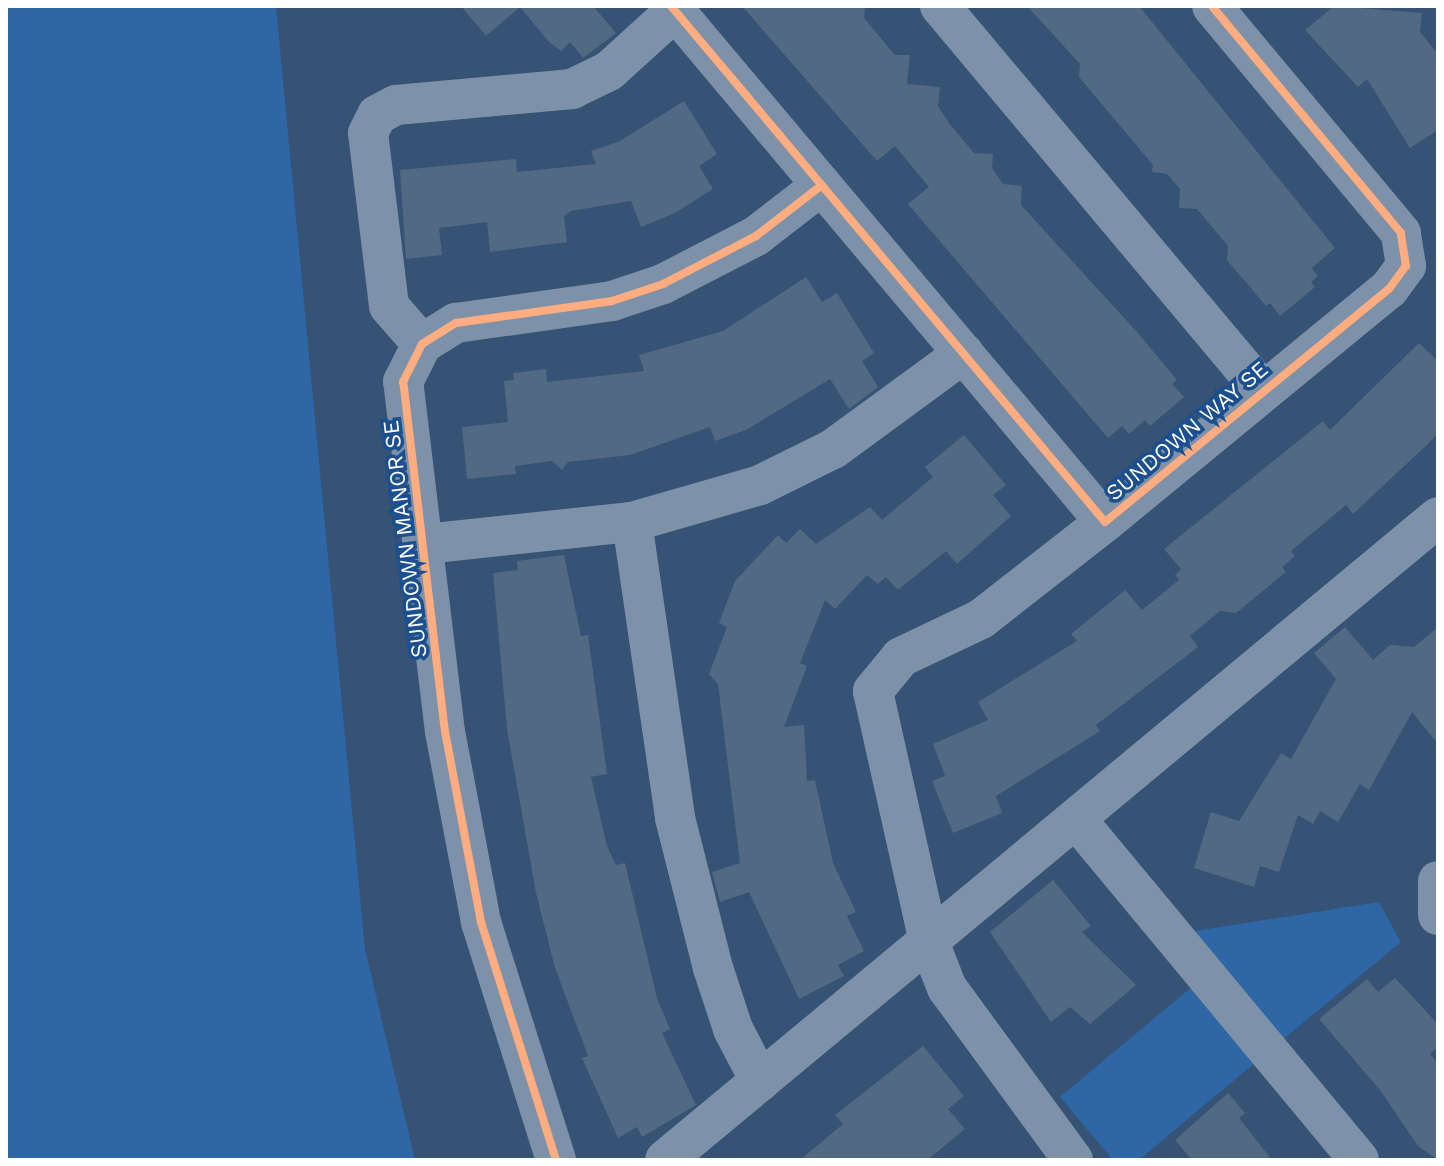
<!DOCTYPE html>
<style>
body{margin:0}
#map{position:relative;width:1444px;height:1166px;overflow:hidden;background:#365274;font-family:"Work Sans",sans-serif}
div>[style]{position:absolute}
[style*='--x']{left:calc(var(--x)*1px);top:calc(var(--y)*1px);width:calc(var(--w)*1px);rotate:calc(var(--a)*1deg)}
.green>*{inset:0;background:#2f66a5}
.building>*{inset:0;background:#526984}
.minor>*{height:40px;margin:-20px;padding:0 20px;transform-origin:20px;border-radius:20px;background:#7d92a8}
.cycleway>*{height:8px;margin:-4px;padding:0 4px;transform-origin:4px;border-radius:4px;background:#ffac80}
span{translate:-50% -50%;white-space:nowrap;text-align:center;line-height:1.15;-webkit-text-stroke:7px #1b4f8f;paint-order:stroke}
.street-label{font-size:22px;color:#fff}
.frame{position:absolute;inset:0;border:8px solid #fff;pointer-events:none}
</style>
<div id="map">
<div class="green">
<div style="clip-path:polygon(6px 6px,276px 6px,365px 949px,415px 1160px,6px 1160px)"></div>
<div style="clip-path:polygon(1379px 902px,1401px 942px,1275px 1046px,1182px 933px)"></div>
<div style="clip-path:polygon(1194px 985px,1257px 1061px,1139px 1160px,1113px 1160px,1060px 1097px)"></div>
</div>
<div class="building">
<div style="clip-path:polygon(461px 6px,593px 6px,616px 33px,583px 58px,570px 42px,561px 51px,549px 42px,520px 7px,486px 36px)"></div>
<div style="clip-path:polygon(742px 6px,865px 6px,864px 18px,895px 55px,910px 55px,907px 84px,940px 87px,938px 106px,949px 123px,974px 153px,993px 154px,992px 168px,1003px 184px,1022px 186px,1021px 205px,1137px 332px,1177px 380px,1172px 384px,1184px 397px,1150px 426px,1145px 420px,1129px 434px,1122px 426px,1108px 438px,908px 204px,929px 187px,895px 146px,877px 161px)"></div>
<div style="clip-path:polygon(1027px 6px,1139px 6px,1335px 248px,1312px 268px,1318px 276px,1311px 282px,1315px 287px,1280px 316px,1270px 303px,1266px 306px,1227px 260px,1228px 246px,1197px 209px,1179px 208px,1180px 189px,1167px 174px,1152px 172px,1153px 165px,1079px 77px,1080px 64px)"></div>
<div style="clip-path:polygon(1334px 6px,1422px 13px,1420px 32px,1438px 54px,1438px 130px,1410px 148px,1367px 79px,1358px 87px,1305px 30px)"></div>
<div style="clip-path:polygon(684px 101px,717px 154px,699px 166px,713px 189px,675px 213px,641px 227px,631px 201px,571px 211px,564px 216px,567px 242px,490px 252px,487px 222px,439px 228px,442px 255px,406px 259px,400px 170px,516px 159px,517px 172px,596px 164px,591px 151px,620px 141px)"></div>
<div style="clip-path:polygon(806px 277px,822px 302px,837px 293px,874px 353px,862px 361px,878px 387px,849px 409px,830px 379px,746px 430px,715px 441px,710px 427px,630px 455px,568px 462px,562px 470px,552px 461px,515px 466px,516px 474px,467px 479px,462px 427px,508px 422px,504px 381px,514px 380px,513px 373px,546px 369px,547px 382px,644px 371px,639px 355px,723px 331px)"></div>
<div style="clip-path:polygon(1419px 343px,1438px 361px,1438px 433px,1430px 442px,1353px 514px,1346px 505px,1291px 551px,1295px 556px,1282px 567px,1286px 572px,1236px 613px,1220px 611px,1190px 636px,1198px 647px,1096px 725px,1100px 731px,996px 796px,1002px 813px,953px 833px,932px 781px,945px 776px,933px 744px,988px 720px,978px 702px,1077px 641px,1071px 634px,1125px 590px,1142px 610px,1179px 580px,1175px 575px,1181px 569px,1164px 549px,1323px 421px,1330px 430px)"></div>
<div style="clip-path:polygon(964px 435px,1006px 485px,993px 495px,1011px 516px,957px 564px,946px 551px,898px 590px,886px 577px,878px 584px,867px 575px,835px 609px,825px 600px,800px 663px,807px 666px,784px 727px,804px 725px,807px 781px,815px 780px,833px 863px,856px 912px,847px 916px,864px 951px,838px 965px,844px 976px,799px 999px,749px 892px,720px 902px,712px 872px,740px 863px,718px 684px,709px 674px,727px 627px,719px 623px,735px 581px,778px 535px,786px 543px,800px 529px,816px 544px,870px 507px,882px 520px,933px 477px,925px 467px)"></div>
<div style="clip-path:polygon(564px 555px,581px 636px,588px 635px,607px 774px,591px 777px,607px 846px,616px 865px,625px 863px,657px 998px,670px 1029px,662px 1033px,696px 1105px,642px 1137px,637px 1127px,618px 1138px,582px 1058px,588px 1056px,555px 968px,536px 893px,507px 729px,493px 573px,518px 570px,517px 561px)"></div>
<div style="clip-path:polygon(1345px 627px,1373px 660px,1390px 645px,1414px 647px,1438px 627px,1438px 744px,1412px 712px,1369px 790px,1360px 784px,1338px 822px,1320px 811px,1313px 824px,1298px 815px,1279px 872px,1260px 866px,1254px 887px,1194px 868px,1211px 812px,1239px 821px,1281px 753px,1291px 759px,1336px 679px,1314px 653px)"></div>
<div style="clip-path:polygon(1053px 880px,1091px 926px,1082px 932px,1136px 985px,1090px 1024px,1070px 1007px,1051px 1022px,990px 932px)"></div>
<div style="clip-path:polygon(1395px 978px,1438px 1024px,1438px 1047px,1430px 1054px,1438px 1064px,1438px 1160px,1418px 1146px,1380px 1090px,1319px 1019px,1367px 979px,1378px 992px)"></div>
<div style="clip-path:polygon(923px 1046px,964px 1096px,948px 1109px,965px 1129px,927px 1160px,800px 1160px,843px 1124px,835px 1115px)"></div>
<div style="clip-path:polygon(1228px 1093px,1245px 1113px,1239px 1118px,1272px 1160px,1192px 1160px,1175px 1140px)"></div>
</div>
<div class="minor">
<div style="--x:671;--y:6;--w:674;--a:49.93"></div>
<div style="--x:1105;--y:522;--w:367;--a:-39.4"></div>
<div style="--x:1389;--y:289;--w:29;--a:-54"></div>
<div style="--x:1406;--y:266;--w:33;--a:-99"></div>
<div style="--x:1401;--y:233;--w:295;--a:-129.8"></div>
<div style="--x:940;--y:6;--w:501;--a:50.02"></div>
<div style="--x:422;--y:344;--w:50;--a:-131"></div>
<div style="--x:389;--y:306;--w:174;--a:-96.9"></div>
<div style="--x:368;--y:133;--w:20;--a:-63"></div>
<div style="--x:377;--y:115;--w:21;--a:-28"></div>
<div style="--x:396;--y:105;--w:177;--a:-5.2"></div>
<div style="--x:572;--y:89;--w:41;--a:-25.9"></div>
<div style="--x:609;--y:71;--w:89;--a:-42.3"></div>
<div style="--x:632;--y:522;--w:299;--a:81.7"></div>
<div style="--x:675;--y:818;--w:155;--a:75.8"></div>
<div style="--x:713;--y:968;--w:64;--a:71.8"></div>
<div style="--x:733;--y:1029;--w:59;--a:62.6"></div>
<div style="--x:425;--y:544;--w:208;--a:-6.1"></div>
<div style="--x:632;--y:522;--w:133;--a:-16.1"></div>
<div style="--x:760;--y:485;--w:81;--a:-26.3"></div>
<div style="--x:833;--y:449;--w:162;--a:-36.2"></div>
<div style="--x:1076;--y:819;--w:443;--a:50.3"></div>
<div style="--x:1438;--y:881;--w:34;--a:90"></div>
<div style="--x:556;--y:1160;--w:250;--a:-107.5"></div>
<div style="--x:481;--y:922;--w:193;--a:-100.7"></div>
<div style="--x:445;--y:732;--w:353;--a:-96.8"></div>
<div style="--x:403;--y:382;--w:42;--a:-63.4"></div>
<div style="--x:422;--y:344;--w:40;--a:-32"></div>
<div style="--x:456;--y:323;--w:158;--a:-8"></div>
<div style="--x:612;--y:301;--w:54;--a:-18.4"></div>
<div style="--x:663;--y:284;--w:105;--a:-27.3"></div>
<div style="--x:756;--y:236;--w:83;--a:-37.7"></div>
<div style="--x:665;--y:1160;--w:1005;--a:-39.75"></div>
<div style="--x:1073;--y:1160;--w:213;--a:-126.2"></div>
<div style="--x:947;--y:988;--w:49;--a:-111.4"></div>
<div style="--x:929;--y:942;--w:257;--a:-102.6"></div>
<div style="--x:873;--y:691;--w:44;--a:-50.5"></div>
<div style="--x:901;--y:657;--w:89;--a:-25.4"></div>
<div style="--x:981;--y:619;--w:157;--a:-38"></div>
</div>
<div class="cycleway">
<div style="--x:671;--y:6;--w:674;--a:49.93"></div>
<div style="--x:1105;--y:522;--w:367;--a:-39.4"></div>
<div style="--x:1389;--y:289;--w:29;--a:-54"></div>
<div style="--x:1406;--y:266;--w:33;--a:-99"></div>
<div style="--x:1401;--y:233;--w:295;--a:-129.8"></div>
<div style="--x:556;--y:1160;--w:250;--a:-107.5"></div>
<div style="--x:481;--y:922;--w:193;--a:-100.7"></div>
<div style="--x:445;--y:732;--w:353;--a:-96.8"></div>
<div style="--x:403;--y:382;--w:42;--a:-63.4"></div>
<div style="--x:422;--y:344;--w:40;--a:-32"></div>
<div style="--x:456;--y:323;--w:158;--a:-8"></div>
<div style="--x:612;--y:301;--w:54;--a:-18.4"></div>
<div style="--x:663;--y:284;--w:105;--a:-27.3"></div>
<div style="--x:756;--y:236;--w:83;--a:-37.7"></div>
</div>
<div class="street-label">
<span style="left:1187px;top:431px;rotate:-40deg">SUNDOWN WAY SE</span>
<span style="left:405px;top:539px;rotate:-97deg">SUNDOWN MANOR SE</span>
</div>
<div class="frame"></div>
</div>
